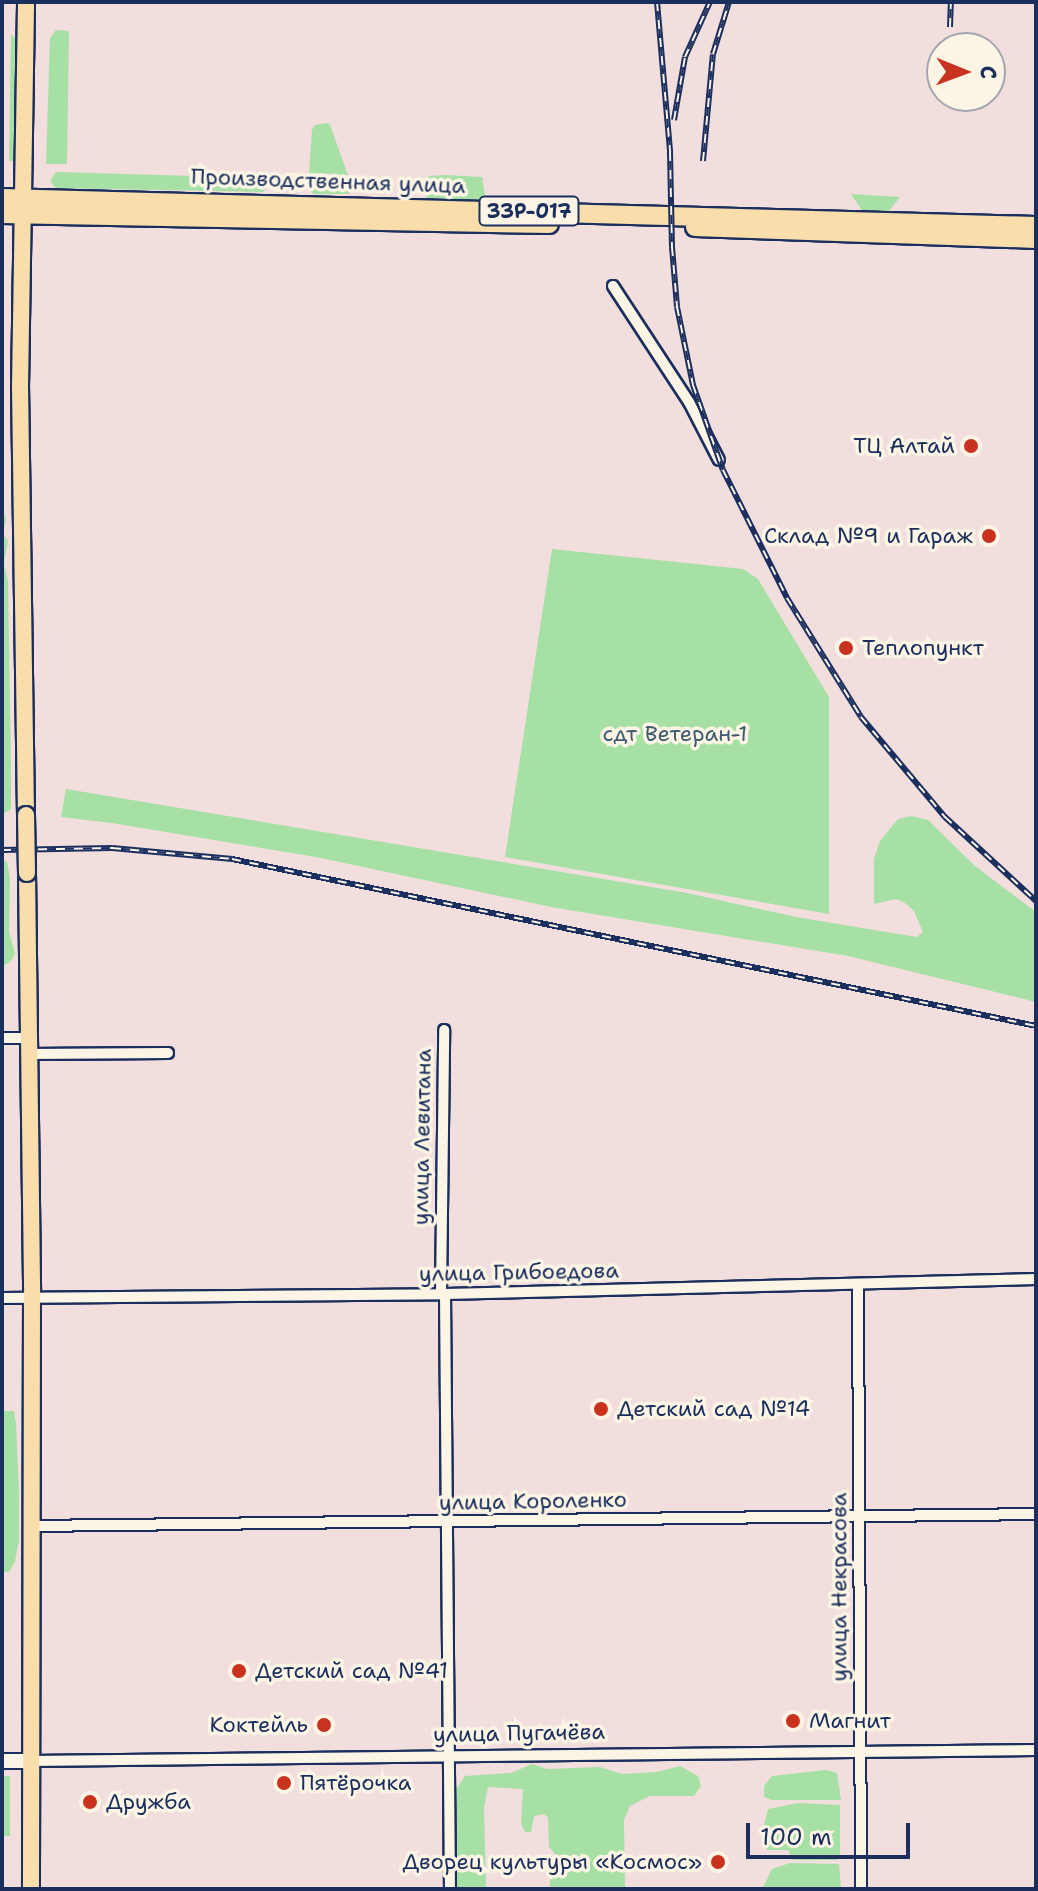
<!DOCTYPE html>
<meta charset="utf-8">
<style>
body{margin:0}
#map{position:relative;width:1038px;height:1891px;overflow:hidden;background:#f1dedd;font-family:"Shantell Sans",sans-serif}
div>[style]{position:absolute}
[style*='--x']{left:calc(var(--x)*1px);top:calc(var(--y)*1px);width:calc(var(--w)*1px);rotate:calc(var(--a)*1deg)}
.green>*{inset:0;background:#a6e0a5}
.roads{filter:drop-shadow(2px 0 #1b2f5e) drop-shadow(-2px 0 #1b2f5e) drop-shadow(0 2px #1b2f5e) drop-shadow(0 -2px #1b2f5e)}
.street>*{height:10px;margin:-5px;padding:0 5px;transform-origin:5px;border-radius:5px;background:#fcf5e5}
.secondary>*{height:14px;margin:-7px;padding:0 7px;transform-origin:7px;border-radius:7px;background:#fcf5e5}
.primary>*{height:16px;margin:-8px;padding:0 8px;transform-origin:8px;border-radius:8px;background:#f9deab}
.highway>*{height:18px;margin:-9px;padding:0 9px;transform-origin:9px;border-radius:9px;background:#f9deab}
.rail>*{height:6px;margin-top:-3px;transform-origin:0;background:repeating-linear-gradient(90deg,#fcf5e5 0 9px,#1b2f5e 0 18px);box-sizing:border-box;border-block:2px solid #1b2f5e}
.bridges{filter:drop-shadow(2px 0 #1b2f5e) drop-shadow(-2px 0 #1b2f5e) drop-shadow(0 2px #1b2f5e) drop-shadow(0 -2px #1b2f5e)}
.primary-bridge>*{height:16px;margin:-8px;padding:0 8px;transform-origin:8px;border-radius:8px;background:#f9deab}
.dots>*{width:22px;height:22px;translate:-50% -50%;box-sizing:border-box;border:4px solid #fcf5e5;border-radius:50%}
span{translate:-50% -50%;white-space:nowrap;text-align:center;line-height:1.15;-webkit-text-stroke:7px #fcf5e5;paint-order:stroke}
.shield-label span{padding:2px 6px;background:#fcf5e5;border:2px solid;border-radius:6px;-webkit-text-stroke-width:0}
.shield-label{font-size:20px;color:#1b2f5e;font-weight:700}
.street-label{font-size:22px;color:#1b2f5e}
.poi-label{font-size:22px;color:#1b2f5e}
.right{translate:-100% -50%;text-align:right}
.left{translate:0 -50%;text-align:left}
.park-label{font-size:22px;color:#3e5b70}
.frame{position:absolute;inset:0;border:4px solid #1b2f5e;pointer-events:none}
.north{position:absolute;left:926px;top:32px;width:80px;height:80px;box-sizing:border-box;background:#fcf5e5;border:2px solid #a2a6af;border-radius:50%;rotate:91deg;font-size:22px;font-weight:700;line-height:32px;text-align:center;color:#1b2f5e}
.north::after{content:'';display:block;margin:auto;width:28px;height:36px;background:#c8321e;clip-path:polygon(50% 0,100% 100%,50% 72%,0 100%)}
.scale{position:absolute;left:746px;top:1823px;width:164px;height:36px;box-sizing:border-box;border:4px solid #1b2f5e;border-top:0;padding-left:10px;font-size:24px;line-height:28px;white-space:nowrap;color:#1b2f5e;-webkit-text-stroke:6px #fcf5e5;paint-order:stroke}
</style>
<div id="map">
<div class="green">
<div style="clip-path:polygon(56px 30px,69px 31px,67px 164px,46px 164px,50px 38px)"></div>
<div style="clip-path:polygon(11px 34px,18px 41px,17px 161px,9px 161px)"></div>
<div style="clip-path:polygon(328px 123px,330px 125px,348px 175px,309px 173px,312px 130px,315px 125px)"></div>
<div style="clip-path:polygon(56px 172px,266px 178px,266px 189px,263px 192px,56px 188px,50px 181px)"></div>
<div style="clip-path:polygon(445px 175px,482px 177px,485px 196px,481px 200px,427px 198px,424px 184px,429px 176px)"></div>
<div style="clip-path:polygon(313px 179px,349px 181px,351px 189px,349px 194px,314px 194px,310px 191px)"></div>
<div style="clip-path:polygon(851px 194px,900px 197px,889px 211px,863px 212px)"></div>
<div style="clip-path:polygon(2px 508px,6px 520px,3px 534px,8px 541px,4px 563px,8px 582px,11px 764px,11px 809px,2px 815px)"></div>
<div style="clip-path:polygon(552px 549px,743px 569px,758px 579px,829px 697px,829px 914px,505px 857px)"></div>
<div style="clip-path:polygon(66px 789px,687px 893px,796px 917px,917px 937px,923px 932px,914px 911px,905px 903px,896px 899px,874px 904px,874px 859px,880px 841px,898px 819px,912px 816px,928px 820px,975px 866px,1036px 912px,1036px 1002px,848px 956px,551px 907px,316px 857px,112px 823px,61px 817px)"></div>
<div style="clip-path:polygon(2px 860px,7px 862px,10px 879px,9px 932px,15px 953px,11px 961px,2px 967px)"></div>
<div style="clip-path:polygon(2px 1411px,14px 1411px,16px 1423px,19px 1494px,19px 1540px,15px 1561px,9px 1572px,2px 1572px)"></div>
<div style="clip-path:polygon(532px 1764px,547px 1769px,600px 1767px,622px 1774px,657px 1772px,680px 1766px,698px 1776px,701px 1786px,694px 1796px,650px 1796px,630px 1806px,624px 1820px,625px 1889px,550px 1889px,550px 1880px,561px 1872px,562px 1862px,549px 1847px,548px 1818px,544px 1814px,534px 1816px,531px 1832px,525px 1832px,521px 1824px,523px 1789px,488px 1787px,484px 1808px,486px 1889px,454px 1889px,451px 1799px,454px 1792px,465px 1776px,511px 1773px)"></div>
<div style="clip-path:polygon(826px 1770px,837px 1773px,841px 1800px,772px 1800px,764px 1797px,764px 1786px,772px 1776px)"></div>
<div style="clip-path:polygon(2px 1776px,10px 1776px,10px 1836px,2px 1836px)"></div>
<div style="clip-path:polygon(798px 1803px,840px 1805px,840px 1857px,837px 1860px,793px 1860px,788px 1850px,767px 1850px,764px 1825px,768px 1809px)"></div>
<div style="clip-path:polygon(790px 1863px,839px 1864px,841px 1889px,762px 1889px,772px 1869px)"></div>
</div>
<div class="roads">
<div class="street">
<div style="--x:613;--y:286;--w:139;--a:56.8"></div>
<div style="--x:689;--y:402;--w:65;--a:62.7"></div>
<div style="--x:2;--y:1038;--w:26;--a:0"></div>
<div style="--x:28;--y:1054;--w:140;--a:-0.4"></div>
<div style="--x:858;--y:1286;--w:603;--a:89.71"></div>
<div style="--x:441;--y:1294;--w:264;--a:-89.3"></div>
<div style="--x:445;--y:1294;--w:595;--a:89.52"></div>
<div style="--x:2;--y:1298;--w:443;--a:-0.5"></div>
<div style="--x:445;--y:1294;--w:591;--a:-1.45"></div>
<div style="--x:31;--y:1526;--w:1005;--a:-0.68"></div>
<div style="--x:30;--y:1761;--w:1006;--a:-0.63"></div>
</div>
<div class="secondary">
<div style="--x:2;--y:1761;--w:28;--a:0"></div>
</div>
<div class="primary">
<div style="--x:26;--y:815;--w:428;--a:-90.8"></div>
<div style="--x:20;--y:387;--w:385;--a:-89.1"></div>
<div style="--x:27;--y:873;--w:424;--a:89.3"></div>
<div style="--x:32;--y:1297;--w:592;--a:90.1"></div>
</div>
<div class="highway">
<div style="--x:2;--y:198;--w:1034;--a:1.55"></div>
<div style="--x:2;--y:214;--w:547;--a:1.05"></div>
<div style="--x:695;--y:227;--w:341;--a:2"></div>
</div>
</div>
<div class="rail">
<div style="--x:657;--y:2;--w:151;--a:85"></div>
<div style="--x:670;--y:152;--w:95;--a:88.8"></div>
<div style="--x:672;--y:247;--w:60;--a:85.2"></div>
<div style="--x:677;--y:307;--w:80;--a:78.4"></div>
<div style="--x:693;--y:385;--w:90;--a:70.6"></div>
<div style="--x:723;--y:470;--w:143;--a:63.4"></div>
<div style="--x:787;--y:598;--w:140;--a:58.1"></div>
<div style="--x:861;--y:717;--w:131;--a:50"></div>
<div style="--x:945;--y:817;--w:124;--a:42.7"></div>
<div style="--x:950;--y:27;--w:25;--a:-88"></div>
<div style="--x:674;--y:120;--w:64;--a:-80.1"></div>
<div style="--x:685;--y:57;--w:60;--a:-65.6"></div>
<div style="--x:703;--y:161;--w:107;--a:-84.7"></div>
<div style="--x:713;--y:54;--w:54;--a:-72.9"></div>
<div style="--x:2;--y:850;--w:110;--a:-1"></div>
<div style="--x:112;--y:848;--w:121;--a:5.2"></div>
<div style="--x:232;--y:859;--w:821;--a:11.73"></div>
</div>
<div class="bridges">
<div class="primary-bridge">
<div style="--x:26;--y:815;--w:58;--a:89"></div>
</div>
</div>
<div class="dots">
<div style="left:971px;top:446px;background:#c8321e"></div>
<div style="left:989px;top:536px;background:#c8321e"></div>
<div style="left:846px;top:648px;background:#c8321e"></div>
<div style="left:601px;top:1409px;background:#c8321e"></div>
<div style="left:239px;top:1671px;background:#c8321e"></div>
<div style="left:793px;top:1721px;background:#c8321e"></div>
<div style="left:324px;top:1725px;background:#c8321e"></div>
<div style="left:284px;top:1783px;background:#c8321e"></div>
<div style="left:90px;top:1802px;background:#c8321e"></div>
<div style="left:718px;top:1862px;background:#c8321e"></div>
</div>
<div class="shield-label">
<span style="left:529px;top:211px">33Р-017</span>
</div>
<div class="street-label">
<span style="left:328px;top:181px;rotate:2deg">Производственная улица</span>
<span style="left:422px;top:1137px;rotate:-89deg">улица Левитана</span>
<span style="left:519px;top:1272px;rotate:-1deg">улица Грибоедова</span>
<span style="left:533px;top:1501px;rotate:-1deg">улица Короленко</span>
<span style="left:839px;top:1587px;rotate:-90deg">улица Некрасова</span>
<span style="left:519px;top:1733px;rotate:-1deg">улица Пугачёва</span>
</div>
<div class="poi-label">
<span class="right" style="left:955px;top:446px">ТЦ Алтай</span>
<span class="right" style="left:973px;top:536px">Склад №9 и Гараж</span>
<span class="left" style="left:862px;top:648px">Теплопункт</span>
<span class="left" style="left:617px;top:1409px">Детский сад №14</span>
<span class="left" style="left:255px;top:1671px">Детский сад №41</span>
<span class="left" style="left:809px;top:1721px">Магнит</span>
<span class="right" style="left:308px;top:1725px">Коктейль</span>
<span class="left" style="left:300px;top:1783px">Пятёрочка</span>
<span class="left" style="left:106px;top:1802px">Дружба</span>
<span class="right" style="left:702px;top:1862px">Дворец культуры «Космос»</span>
</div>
<div class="park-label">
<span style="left:675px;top:734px">сдт Ветеран-1</span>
</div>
<div class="frame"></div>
<div class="north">С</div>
<div class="scale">100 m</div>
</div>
